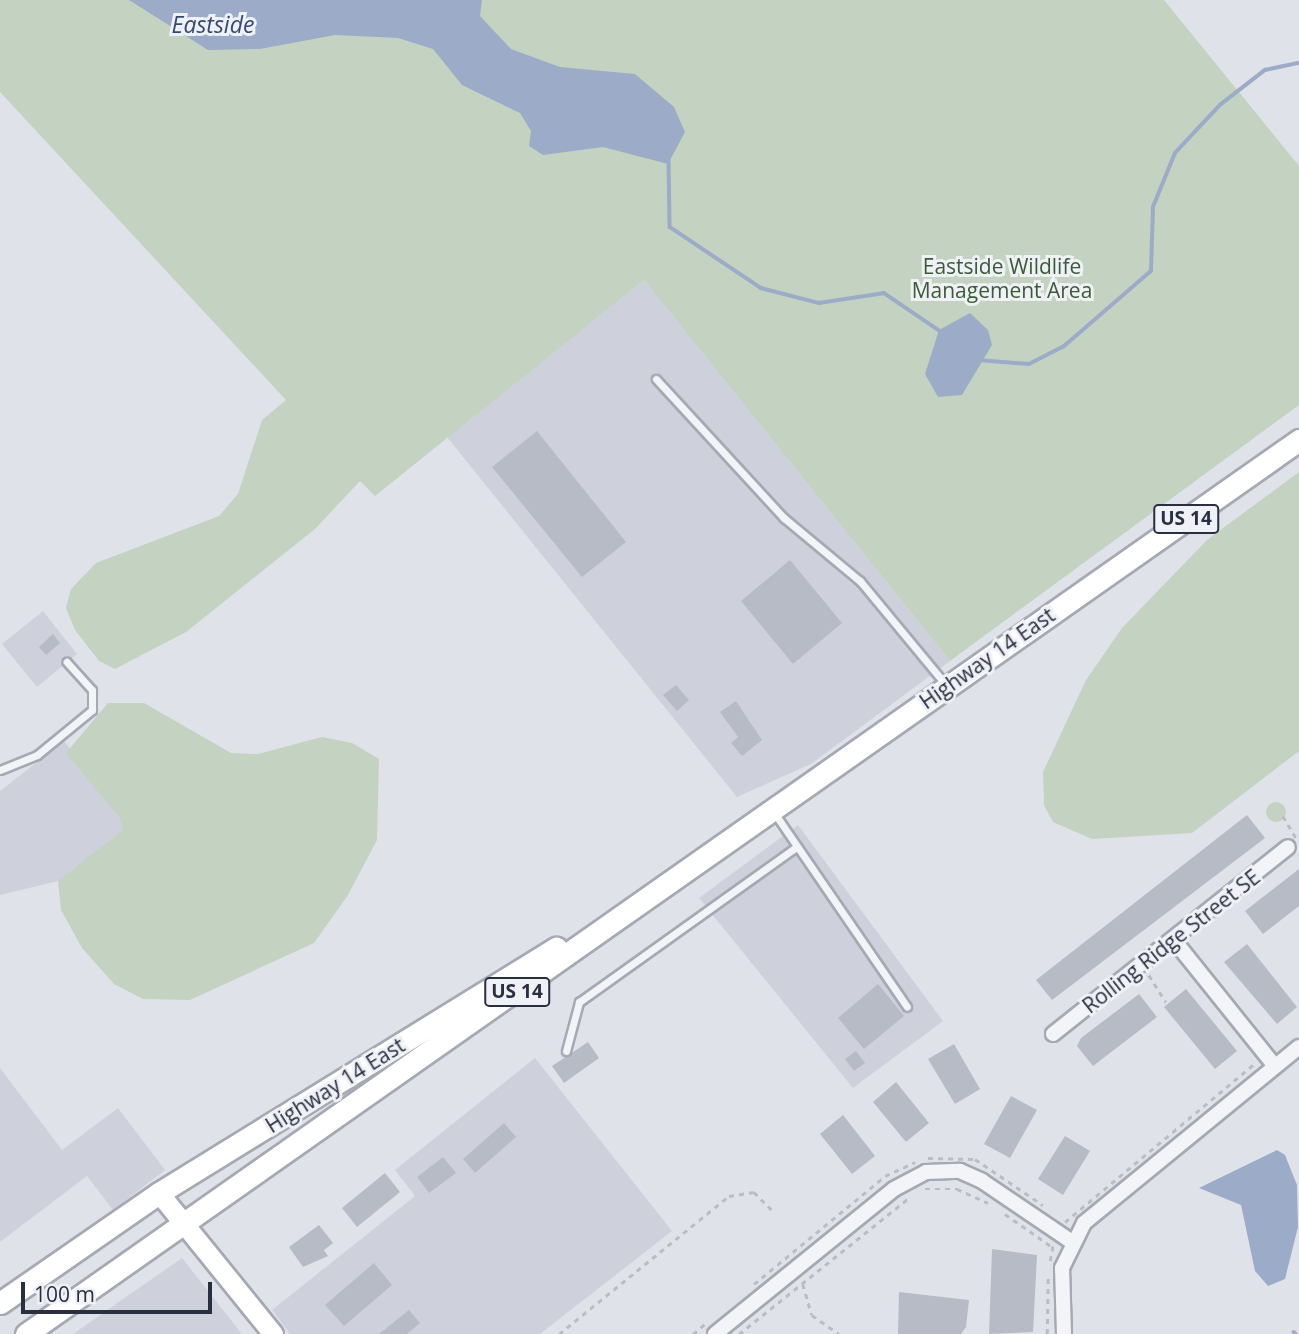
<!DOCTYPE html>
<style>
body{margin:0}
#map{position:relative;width:1299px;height:1334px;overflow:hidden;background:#e0e2e9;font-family:"Open Sans",sans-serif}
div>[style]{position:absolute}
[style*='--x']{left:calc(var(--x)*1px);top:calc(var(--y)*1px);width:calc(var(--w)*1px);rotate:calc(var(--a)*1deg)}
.built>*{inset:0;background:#ced1db}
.green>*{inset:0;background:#c4d2c1}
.round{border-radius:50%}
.water>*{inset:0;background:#9cacc8}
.stream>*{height:3.5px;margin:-1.75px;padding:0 1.75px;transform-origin:1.75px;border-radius:1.75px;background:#9cacc8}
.building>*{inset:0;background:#b7bbc5}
.path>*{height:2.5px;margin-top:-1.25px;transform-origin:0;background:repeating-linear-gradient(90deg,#babdc4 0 5px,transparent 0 10px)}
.roads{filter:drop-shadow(2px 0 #a5a9b3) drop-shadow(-2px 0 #a5a9b3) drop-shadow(0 2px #a5a9b3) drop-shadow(0 -2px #a5a9b3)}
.lane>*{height:7px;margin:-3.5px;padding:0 3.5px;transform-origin:3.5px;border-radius:3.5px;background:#f3f4f7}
.street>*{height:14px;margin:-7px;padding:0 7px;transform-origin:7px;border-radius:7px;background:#f3f4f7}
.secondary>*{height:19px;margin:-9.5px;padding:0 9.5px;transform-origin:9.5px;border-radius:9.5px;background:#fff}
.primary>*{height:21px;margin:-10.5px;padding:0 10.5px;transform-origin:10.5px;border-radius:10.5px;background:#fff}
span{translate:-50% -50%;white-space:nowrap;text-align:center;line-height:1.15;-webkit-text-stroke:6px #eff1f6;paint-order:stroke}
.shield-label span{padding:2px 5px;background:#eff1f6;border:2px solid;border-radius:5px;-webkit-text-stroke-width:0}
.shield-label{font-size:19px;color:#292f40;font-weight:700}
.park-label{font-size:21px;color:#395b36}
.street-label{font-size:21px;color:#292f40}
.water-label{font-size:23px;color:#344973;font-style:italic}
.scale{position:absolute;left:21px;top:1282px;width:191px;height:32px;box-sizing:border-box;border:4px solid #292f40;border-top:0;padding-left:9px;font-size:21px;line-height:24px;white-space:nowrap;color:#292f40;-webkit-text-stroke:5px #eff1f6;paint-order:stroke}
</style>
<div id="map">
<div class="built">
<div style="clip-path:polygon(644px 280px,950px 661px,811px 764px,737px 797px,447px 437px)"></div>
<div style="clip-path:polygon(43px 611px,77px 654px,37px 687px,2px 644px)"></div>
<div style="clip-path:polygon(64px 741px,158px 857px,0 895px,0 791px)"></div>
<div style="clip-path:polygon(798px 825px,943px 1021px,853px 1088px,699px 898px)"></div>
<div style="clip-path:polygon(535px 1058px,672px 1231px,540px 1334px,290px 1334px,272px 1310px,415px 1196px,395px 1170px)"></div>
<div style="clip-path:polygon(0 1068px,62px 1150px,118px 1108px,165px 1170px,113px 1210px,87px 1176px,0 1242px)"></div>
<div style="clip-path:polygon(182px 1258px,242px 1334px,73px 1334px)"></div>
</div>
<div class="green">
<div style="clip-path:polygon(0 0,1164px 0,1299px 166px,1299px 405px,950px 661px,644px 280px,375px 496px,360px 481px,315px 529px,186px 632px,115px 669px,99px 661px,75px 630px,66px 608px,71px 589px,96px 563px,219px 516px,238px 494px,262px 420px,286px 400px,0 92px)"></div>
<div style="clip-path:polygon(1299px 472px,1299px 751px,1192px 833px,1092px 839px,1053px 822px,1044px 805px,1043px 772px,1086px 680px,1122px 628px,1207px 540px)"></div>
<div style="clip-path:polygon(108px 703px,144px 703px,231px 753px,258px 754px,322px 737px,352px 743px,379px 759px,377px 840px,348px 895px,314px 943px,190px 1000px,143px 999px,114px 984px,82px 948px,61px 910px,58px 881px,123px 830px,120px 818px,66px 753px)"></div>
<div class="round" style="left:1266px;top:802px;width:20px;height:20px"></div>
</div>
<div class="water">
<div style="clip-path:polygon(129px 0,482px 0,480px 16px,511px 49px,560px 67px,635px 74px,674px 107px,685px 132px,668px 164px,603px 147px,543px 155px,529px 146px,531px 131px,520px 113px,462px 85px,433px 49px,398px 38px,335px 35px,260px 49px,208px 50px)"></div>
<div style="clip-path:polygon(970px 313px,988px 330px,992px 345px,962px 395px,938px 397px,925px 374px,939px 330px)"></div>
<div style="clip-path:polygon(1277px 1150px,1285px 1155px,1297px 1185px,1298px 1227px,1285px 1279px,1268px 1286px,1255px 1271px,1241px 1205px,1199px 1188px)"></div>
</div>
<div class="stream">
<div style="--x:669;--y:160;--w:67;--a:89.1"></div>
<div style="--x:670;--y:227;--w:110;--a:33.8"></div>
<div style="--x:761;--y:288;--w:60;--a:14.5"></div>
<div style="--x:819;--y:303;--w:66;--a:-8.7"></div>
<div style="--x:884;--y:293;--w:68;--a:34.2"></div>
<div style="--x:979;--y:360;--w:50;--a:4.6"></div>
<div style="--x:1029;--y:364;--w:38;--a:-27"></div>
<div style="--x:1063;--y:347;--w:116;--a:-40.8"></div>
<div style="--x:1151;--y:271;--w:64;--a:-88.2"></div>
<div style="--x:1153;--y:207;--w:58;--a:-67.8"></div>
<div style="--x:1175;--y:153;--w:66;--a:-46.8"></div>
<div style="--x:1220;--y:105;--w:57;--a:-37.9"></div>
<div style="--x:1265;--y:70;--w:35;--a:-12"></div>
<div style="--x:1294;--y:1332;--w:3;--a:45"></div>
</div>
<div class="building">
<div style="clip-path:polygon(537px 431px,626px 542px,582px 577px,492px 467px)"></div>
<div style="clip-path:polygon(790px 560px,842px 623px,793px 664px,741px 601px)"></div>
<div style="clip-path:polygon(53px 634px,60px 643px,46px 655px,39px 647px)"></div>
<div style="clip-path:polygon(676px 685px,689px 700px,677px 711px,663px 695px)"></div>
<div style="clip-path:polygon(736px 701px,762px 740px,742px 756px,731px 743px,738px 737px,720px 712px)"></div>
<div style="clip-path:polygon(1247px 815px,1265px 838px,1052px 1000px,1036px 980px)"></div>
<div style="clip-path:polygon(1299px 869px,1299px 906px,1263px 934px,1245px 911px)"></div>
<div style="clip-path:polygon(1247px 944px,1297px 1007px,1277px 1024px,1224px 962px)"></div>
<div style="clip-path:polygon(878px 984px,904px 1016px,864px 1049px,838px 1018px)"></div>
<div style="clip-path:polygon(1186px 989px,1237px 1051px,1215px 1069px,1164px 1007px)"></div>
<div style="clip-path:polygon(1139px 994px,1157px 1017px,1093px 1066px,1077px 1046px,1081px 1038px)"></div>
<div style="clip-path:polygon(588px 1042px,599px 1058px,564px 1083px,552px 1066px)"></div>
<div style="clip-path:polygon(954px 1044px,980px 1089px,955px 1104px,928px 1059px)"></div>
<div style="clip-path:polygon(856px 1051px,865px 1063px,854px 1071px,845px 1059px)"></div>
<div style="clip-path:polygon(896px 1082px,929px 1123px,906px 1142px,873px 1102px)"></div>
<div style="clip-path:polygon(1011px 1096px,1037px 1110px,1010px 1158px,984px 1144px)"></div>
<div style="clip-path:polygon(843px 1115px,875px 1156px,852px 1174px,820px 1134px)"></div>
<div style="clip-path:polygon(504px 1123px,516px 1137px,475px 1173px,463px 1159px)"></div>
<div style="clip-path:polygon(1065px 1136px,1090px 1151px,1063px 1195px,1038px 1179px)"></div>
<div style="clip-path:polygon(443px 1157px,456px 1173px,429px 1193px,417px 1177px)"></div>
<div style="clip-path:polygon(385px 1173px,400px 1192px,357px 1227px,342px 1208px)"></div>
<div style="clip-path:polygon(319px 1225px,333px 1243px,324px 1250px,328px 1256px,303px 1267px,289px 1247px)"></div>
<div style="clip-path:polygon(992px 1249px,1037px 1255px,1033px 1332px,989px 1334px)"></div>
<div style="clip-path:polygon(374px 1263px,392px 1285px,344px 1326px,325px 1305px)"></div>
<div style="clip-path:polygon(899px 1292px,969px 1300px,966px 1327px,961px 1334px,898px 1334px)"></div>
<div style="clip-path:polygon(409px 1310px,420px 1323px,407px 1334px,379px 1334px)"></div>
</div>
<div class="path">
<div style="--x:1283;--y:816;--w:26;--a:59"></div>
<div style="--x:1149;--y:975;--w:32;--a:58"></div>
<div style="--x:928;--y:1158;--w:47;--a:1.2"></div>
<div style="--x:975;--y:1159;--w:82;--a:34.1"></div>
<div style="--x:925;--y:1189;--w:32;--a:0"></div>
<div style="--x:957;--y:1189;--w:34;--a:24"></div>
<div style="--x:1005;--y:1214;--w:56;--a:34.8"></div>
<div style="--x:1065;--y:1222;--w:248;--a:-39.9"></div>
<div style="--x:1050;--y:1261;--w:17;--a:-80"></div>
<div style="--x:754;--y:1284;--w:170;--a:-39.5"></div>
<div style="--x:885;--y:1176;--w:33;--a:-25"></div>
<div style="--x:803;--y:1284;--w:32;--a:74"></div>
<div style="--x:812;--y:1315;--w:33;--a:35"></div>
<div style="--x:559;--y:1334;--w:219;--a:-39.1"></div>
<div style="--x:729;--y:1196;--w:25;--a:-9"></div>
<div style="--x:754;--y:1192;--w:30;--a:45"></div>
<div style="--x:693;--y:1334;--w:16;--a:-40"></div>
<div style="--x:739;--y:1334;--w:219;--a:-38.7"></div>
<div style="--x:1047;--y:1334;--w:59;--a:-89"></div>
</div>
<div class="roads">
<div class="lane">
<div style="--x:656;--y:379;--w:189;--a:47.4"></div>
<div style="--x:784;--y:518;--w:99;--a:39.7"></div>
<div style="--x:860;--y:581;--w:136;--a:50.4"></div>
<div style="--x:0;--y:770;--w:40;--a:-22"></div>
<div style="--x:37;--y:755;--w:71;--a:-39.3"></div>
<div style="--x:92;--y:710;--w:20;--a:-90"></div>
<div style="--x:92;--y:690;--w:38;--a:-132"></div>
<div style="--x:773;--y:811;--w:237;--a:55.6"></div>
<div style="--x:566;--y:1051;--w:51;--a:-75.1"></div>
<div style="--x:579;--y:1002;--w:267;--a:-35.5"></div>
</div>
<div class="street">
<div style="--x:1173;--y:939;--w:161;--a:51.3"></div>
<div style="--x:1053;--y:1034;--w:300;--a:-38.5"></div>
<div style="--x:715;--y:1334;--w:230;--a:-39"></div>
<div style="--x:894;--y:1189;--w:36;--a:-28"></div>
<div style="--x:926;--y:1172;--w:34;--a:-2"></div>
<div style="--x:960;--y:1171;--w:24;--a:24"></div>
<div style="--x:982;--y:1181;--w:109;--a:34.1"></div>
<div style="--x:1064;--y:1334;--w:66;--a:-91.7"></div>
<div style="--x:1062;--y:1268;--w:50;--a:-63.9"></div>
<div style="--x:1084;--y:1223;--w:278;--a:-39.3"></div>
</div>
<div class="secondary">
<div style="--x:159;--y:1193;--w:181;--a:51"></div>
</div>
<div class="primary">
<div style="--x:0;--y:1303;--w:193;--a:-34.7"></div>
<div style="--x:159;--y:1193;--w:467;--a:-31.7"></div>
<div style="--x:26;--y:1334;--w:1556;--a:-35.08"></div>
</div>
</div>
<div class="shield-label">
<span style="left:1186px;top:519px">US 14</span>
<span style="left:517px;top:992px">US 14</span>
</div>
<div class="park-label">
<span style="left:1002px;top:278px">Eastside Wildlife<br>Management Area</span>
</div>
<div class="street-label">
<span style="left:987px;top:658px;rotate:-35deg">Highway 14 East</span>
<span style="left:1171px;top:941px;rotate:-38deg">Rolling Ridge Street SE</span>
<span style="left:335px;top:1085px;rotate:-32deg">Highway 14 East</span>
</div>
<div class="water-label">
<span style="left:213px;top:24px">Eastside</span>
</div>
<div class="scale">100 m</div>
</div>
